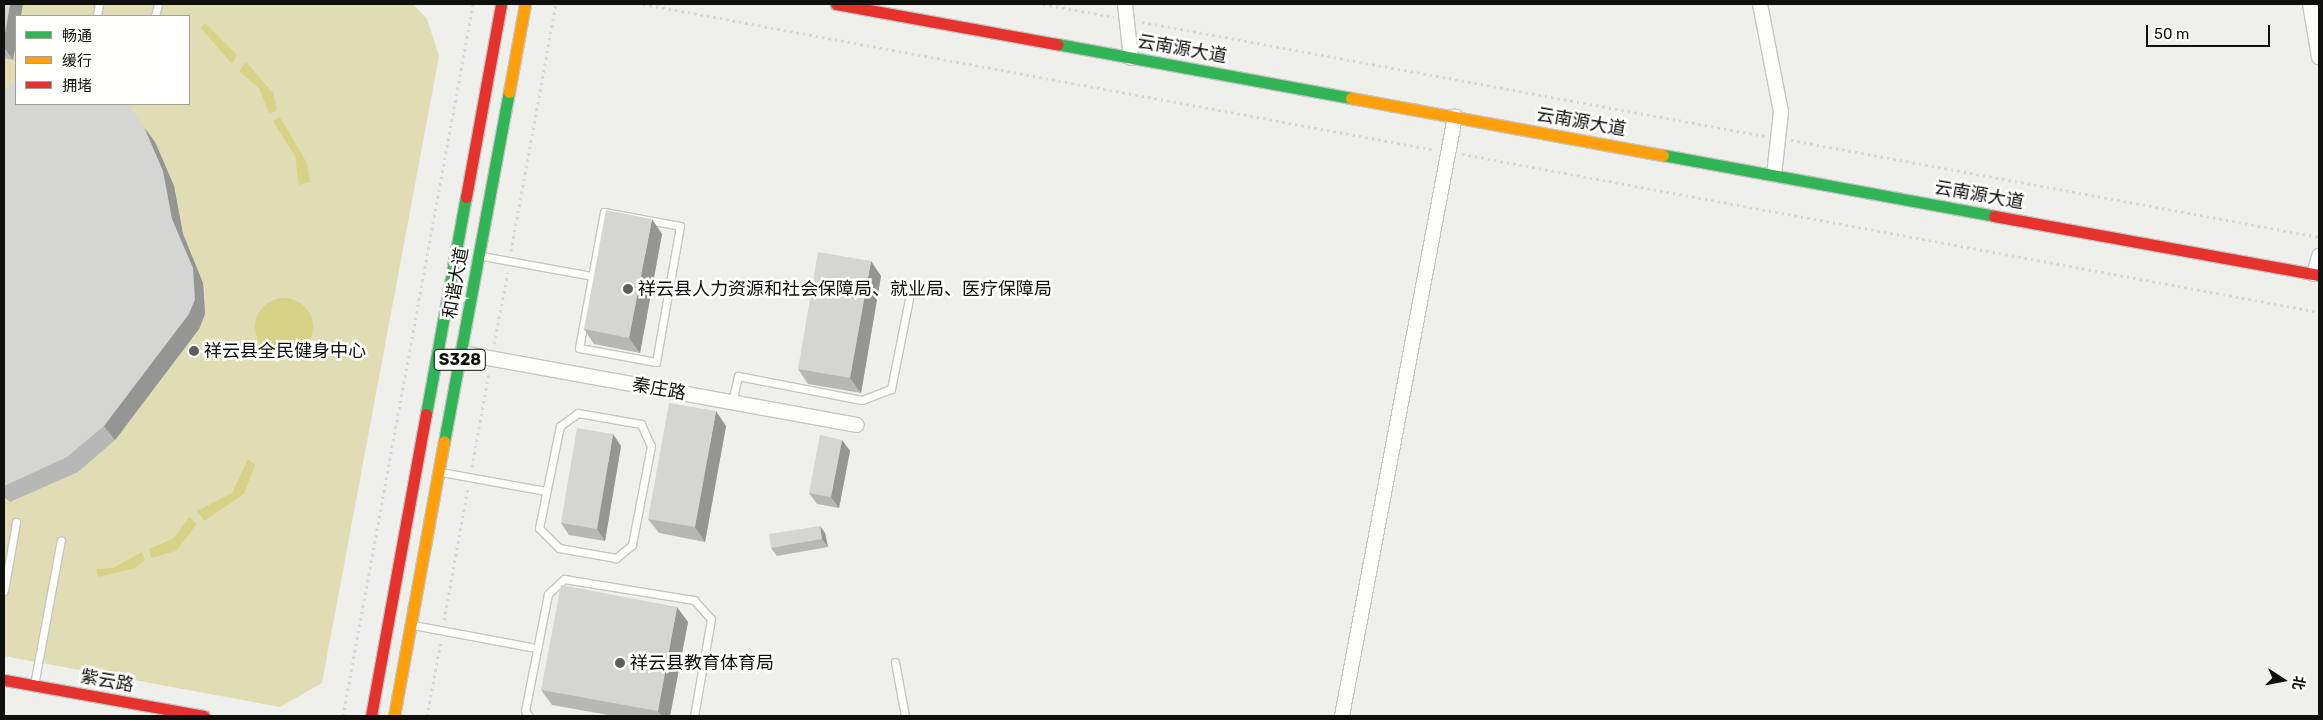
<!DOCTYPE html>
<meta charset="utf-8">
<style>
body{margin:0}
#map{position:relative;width:2323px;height:720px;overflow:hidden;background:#efefeb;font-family:Rubik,"Noto Sans SC",sans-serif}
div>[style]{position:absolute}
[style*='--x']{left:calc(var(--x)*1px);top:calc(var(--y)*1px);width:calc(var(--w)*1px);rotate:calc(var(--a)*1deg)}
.green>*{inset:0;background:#e0ddb5}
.water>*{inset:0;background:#d8d286}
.round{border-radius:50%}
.path>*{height:3px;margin-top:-1.5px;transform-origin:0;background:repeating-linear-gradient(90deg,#d7d7d6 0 2.5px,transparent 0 6.5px)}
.roads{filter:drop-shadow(1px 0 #c5c5c2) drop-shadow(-1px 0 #c5c5c2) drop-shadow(0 1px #c5c5c2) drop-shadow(0 -1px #c5c5c2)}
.lane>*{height:7px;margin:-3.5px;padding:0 3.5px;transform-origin:3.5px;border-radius:3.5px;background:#fdfdfc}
.street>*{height:14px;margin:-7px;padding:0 7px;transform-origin:7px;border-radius:7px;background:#fdfdfc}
.fast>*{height:11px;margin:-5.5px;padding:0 5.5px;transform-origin:5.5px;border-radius:5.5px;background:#30b455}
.slow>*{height:11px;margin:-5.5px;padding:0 5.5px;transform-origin:5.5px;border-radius:5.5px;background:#ff9f0a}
.jam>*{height:11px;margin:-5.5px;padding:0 5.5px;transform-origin:5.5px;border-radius:5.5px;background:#e5322d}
.wall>*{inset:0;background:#b7b7b5}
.shaded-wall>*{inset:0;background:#959593}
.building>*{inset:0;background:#d5d5d2}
.dots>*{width:14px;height:14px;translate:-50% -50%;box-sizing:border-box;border:2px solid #fffffe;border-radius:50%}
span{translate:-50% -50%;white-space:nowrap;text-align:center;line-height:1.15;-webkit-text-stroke:5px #fffffe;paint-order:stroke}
.shield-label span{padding:1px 4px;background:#fffffe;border:1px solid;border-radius:4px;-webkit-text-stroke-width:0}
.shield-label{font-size:16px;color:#0f0f0d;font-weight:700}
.street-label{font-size:18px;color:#0f0f0d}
.poi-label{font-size:18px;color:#0f0f0d}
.left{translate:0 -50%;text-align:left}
.frame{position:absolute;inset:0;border:5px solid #0f0f0d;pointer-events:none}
.legend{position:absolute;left:15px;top:15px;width:175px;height:90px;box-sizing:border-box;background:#fffffe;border:1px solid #9f9f9e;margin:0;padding:6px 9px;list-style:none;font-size:15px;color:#0f0f0d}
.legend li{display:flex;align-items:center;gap:10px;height:25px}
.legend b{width:25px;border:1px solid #9f9f9e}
.north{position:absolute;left:2258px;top:655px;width:50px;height:50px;-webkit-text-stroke:4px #fffffe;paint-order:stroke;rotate:101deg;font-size:14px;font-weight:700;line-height:20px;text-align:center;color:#0f0f0d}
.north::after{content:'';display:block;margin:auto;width:18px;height:22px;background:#0f0f0d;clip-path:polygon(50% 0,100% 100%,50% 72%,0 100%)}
.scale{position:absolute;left:2146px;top:25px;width:124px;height:22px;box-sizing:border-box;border:2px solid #0f0f0d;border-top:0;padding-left:6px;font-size:15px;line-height:18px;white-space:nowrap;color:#0f0f0d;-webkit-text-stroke:4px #fffffe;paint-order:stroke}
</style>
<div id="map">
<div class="green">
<div style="clip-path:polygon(evenodd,4px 4px,413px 4px,427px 19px,439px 56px,322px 683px,280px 707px,4px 656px,4px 4px,16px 16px,189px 16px,189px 104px,16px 104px,16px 16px)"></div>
</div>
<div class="water">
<div style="clip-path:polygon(205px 23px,237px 55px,232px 64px,201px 28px)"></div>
<div style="clip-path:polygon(246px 62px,273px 93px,277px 111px,269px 113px,259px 88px,239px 71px)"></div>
<div style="clip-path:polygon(280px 117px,307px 163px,310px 182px,299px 185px,295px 156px,273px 121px)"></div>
<div class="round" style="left:255px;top:298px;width:58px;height:58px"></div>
<div style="clip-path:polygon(248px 459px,255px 465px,244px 494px,204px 521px,197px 511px,232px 493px)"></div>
<div style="clip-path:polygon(189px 517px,197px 524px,176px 551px,151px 558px,149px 549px,174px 538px)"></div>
<div style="clip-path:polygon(142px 552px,145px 560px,135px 568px,98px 577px,96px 569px,113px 568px)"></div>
</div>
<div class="path">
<div style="--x:643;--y:4;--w:806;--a:10.43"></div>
<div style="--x:1043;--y:4;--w:72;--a:10.4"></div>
<div style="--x:1142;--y:22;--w:633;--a:10.37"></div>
<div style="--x:1791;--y:140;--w:537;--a:10.41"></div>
<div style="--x:1462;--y:154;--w:871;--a:10.45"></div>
<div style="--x:511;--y:251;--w:251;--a:-79.7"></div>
<div style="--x:494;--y:344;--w:73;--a:-79"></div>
<div style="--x:472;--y:467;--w:97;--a:-79.9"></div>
<div style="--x:444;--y:620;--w:134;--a:-79.7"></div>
<div style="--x:343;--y:716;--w:724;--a:-79.65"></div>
<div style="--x:427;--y:716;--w:76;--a:-79.4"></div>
</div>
<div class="roads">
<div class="lane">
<div style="--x:97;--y:16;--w:12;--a:-81"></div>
<div style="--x:155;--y:16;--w:12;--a:-76"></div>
<div style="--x:604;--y:212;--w:77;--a:10.4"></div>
<div style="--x:680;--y:226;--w:138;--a:100"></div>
<div style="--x:656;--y:362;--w:78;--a:-169.7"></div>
<div style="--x:579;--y:348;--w:138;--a:-79.6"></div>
<div style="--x:482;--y:256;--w:112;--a:10.3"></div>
<div style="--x:732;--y:402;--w:27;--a:-77"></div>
<div style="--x:738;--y:376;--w:126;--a:11"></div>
<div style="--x:862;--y:400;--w:31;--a:-21"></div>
<div style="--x:891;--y:389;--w:92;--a:-78.7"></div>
<div style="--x:578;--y:413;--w:64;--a:9.9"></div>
<div style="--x:641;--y:424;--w:24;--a:66"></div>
<div style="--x:651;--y:446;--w:101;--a:100.9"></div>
<div style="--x:632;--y:545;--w:21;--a:141"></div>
<div style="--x:616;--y:558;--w:58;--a:-170"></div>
<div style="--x:559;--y:548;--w:28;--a:-135"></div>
<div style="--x:539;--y:528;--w:104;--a:-78.4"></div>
<div style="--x:560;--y:426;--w:22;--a:-36"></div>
<div style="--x:441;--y:472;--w:107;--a:10.3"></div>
<div style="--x:4;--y:591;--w:70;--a:-80.1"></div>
<div style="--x:413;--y:625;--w:125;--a:10.6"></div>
<div style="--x:895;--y:662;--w:55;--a:79.5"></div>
<div style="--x:34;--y:685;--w:147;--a:-79.5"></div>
<div style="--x:529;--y:716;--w:6;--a:-129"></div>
<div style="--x:525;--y:711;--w:119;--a:-78.9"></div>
<div style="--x:548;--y:594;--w:22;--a:-43"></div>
<div style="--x:564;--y:579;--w:132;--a:9.2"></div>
<div style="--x:694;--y:600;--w:25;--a:48"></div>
<div style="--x:711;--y:619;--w:98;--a:99.9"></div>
</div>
<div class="street">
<div style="--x:1125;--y:4;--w:54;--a:83.7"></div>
<div style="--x:1760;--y:4;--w:110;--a:79"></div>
<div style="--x:1781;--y:112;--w:63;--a:96.3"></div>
<div style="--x:2310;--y:4;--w:54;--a:80.4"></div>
<div style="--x:2314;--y:274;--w:19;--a:-74"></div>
<div style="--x:461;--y:353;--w:402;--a:10.3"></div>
<div style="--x:1342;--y:716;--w:610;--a:-79.32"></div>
</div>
<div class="fast">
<div style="--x:1057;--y:44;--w:299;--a:10.4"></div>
<div style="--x:1663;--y:155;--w:337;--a:10.4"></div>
<div style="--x:426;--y:414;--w:221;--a:-79.6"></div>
<div style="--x:444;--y:442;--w:356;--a:-79.5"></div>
</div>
<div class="slow">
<div style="--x:509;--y:92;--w:89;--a:-79.7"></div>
<div style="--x:1351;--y:98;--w:317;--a:10.4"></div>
<div style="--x:394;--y:716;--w:279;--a:-79.7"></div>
</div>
<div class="jam">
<div style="--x:836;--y:4;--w:225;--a:10.3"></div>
<div style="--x:466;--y:197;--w:196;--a:-79.7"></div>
<div style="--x:1994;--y:216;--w:330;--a:10.3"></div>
<div style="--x:4;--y:680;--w:203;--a:10.2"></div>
<div style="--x:371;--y:716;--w:307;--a:-79.7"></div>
</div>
</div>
<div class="wall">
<div style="clip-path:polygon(4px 4px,16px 16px,16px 43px,13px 60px,4px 58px)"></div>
<div style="clip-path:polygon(4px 91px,155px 142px,174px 186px,183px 234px,203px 283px,205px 314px,199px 329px,115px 440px,78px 472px,10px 502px,4px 497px)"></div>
<div style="clip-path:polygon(662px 234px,640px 353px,594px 344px,584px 329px)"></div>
<div style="clip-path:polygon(881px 276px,861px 393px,808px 384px,798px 369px)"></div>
<div style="clip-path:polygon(726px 426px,705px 542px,659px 533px,648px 519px)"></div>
<div style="clip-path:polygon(842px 440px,850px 451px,839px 508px,817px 504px,809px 493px)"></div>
<div style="clip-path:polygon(621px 446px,605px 541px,569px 535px,561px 523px)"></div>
<div style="clip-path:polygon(820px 526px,825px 533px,828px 547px,777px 556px,771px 548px)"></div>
<div style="clip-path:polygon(688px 622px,670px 716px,614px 716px,552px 705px,541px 690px)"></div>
</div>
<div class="shaded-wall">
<div style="clip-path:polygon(10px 4px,23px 4px,21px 16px,16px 16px,16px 43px,13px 60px,4px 47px,4px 39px)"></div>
<div style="clip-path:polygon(144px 127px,155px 142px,174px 186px,183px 234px,203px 283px,205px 314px,199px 329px,115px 440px,104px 426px,172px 219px)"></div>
<div style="clip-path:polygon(652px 219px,662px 234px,640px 353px,629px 338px)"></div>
<div style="clip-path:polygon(871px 261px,881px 276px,861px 393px,850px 378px)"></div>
<div style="clip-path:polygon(716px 411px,726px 426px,705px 542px,695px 527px)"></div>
<div style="clip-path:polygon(613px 434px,621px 446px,605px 541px,597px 529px)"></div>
<div style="clip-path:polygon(842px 440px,850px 451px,839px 508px,831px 497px)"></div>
<div style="clip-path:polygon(820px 526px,825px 533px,828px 547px,822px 539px)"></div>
<div style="clip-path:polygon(677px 607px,688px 622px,670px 716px,662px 716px,658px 711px)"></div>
</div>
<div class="building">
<div style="clip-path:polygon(4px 4px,10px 4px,4px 39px)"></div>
<div style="clip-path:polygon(16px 82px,16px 104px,128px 104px,144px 127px,163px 171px,172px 219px,193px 268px,195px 299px,189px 314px,104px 426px,67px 457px,4px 486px,4px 91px)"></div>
<div style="clip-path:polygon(606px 210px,652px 219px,629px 338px,584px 329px)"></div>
<div style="clip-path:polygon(818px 252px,871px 261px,850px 378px,798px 369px)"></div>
<div style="clip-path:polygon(669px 403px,716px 411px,695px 527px,648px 519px)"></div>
<div style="clip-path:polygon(577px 428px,613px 434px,597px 529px,561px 523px)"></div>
<div style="clip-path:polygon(820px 435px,842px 440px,831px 497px,809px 493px)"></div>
<div style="clip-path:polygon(820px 526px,822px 539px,771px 548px,769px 534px)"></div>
<div style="clip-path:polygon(561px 585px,677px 607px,658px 711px,541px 690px)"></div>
</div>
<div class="dots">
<div style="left:628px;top:289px;background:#5d5d5b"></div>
<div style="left:194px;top:351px;background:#5d5d5b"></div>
<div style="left:620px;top:663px;background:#5d5d5b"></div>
</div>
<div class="shield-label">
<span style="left:460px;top:360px">S328</span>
</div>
<div class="street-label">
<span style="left:1182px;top:49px;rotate:10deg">云南源大道</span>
<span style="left:1581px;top:122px;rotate:10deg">云南源大道</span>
<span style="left:1979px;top:195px;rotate:10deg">云南源大道</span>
<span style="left:456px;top:283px;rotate:-80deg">和谐大道</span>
<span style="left:659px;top:389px;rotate:10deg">秦庄路</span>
<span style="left:107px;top:681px;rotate:10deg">紫云路</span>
</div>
<div class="poi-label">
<span class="left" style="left:638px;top:289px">祥云县人力资源和社会保障局、就业局、医疗保障局</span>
<span class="left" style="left:204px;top:351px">祥云县全民健身中心</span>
<span class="left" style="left:630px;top:663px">祥云县教育体育局</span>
</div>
<div class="frame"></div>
<ul class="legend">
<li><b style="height:6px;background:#30b455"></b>畅通</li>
<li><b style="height:6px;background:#ff9f0a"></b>缓行</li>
<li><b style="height:6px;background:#e5322d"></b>拥堵</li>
</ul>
<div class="north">北</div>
<div class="scale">50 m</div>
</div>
